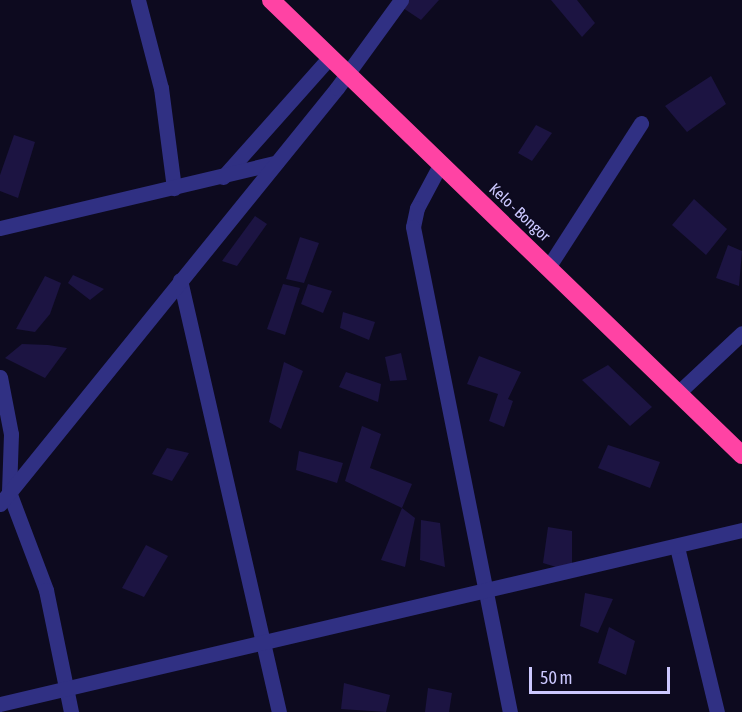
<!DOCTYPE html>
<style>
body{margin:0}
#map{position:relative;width:742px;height:712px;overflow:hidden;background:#0d0a1f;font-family:"Asap Condensed",sans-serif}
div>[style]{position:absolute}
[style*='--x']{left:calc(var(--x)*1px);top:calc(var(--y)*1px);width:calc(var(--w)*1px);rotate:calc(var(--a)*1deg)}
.building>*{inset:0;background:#1c1442}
.minor>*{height:15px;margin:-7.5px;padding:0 7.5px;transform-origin:7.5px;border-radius:7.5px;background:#303083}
.highway>*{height:18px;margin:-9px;padding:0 9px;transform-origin:9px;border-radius:9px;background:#ff43a4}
span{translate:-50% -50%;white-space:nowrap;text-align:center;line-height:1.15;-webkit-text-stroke:4.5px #0d0a1f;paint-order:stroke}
.street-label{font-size:16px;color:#ccc8ff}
.scale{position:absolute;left:529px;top:667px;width:141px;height:27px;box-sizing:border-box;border:3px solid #ccc8ff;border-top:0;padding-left:8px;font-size:18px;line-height:21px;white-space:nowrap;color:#ccc8ff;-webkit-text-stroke:4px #0d0a1f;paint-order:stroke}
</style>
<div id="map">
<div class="building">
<div style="clip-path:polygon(409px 0,439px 0,421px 20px,403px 8px)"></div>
<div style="clip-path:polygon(551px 0,577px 0,595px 23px,582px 37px)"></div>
<div style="clip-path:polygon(711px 76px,726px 104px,687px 132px,665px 106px)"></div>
<div style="clip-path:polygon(536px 125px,552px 133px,532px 161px,518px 153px)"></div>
<div style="clip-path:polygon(14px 135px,35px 142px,18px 198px,0 191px,0 175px)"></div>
<div style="clip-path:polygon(694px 199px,727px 229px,706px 255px,672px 225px)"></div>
<div style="clip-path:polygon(255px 216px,267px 224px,237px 266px,222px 261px)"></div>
<div style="clip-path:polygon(300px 237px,319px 243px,304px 283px,286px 279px)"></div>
<div style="clip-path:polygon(728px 245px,742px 251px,739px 286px,716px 278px)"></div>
<div style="clip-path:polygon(73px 275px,104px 289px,90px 300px,68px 283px)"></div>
<div style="clip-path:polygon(45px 276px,61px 283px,50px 314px,35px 332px,16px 329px)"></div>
<div style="clip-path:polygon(283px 284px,300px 288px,285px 335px,267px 329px)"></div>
<div style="clip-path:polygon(308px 284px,332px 291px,323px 313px,301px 304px)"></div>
<div style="clip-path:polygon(343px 312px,375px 322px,369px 340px,340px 328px)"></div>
<div style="clip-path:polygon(22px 344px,48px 345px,67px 348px,45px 378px,5px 358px)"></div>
<div style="clip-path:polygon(401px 353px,407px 380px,390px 381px,385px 357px)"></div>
<div style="clip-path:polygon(479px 356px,521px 372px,508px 399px,513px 401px,504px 427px,489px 421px,498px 394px,467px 384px)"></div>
<div style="clip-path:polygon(284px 362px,303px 371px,281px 429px,269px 422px)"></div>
<div style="clip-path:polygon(608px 365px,652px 407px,630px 426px,582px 380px)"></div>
<div style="clip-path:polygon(346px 372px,381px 384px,378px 402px,339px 387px)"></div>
<div style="clip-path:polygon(362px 426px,381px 434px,370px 468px,412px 484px,402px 508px,345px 481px)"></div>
<div style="clip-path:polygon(608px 445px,660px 462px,650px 488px,598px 468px)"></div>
<div style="clip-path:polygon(167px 448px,189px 453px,172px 481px,152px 474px)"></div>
<div style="clip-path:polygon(299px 451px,343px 463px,337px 483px,296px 470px)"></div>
<div style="clip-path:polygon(402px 508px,415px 518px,405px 567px,381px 560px)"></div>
<div style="clip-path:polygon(421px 520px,440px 523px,445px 567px,420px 560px)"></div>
<div style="clip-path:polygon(548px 527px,572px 531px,572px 572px,543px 563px)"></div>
<div style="clip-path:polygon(146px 545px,168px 556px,144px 597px,122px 588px)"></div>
<div style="clip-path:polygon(585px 593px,613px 599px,598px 633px,580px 626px)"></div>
<div style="clip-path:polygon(609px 627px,635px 641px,626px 675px,598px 663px)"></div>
<div style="clip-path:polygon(344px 683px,390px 695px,386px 712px,341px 709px)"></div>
<div style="clip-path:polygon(428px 688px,452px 693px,449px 712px,425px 712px)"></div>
</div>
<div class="minor">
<div style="--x:138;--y:0;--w:91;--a:75.4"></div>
<div style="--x:161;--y:88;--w:101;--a:82.6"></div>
<div style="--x:440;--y:165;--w:49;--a:118.1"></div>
<div style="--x:417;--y:208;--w:19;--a:102"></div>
<div style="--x:413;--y:227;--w:495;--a:78.7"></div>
<div style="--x:223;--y:177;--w:159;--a:-48.3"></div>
<div style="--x:0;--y:228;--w:284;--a:-13.3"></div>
<div style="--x:549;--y:266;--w:170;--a:-57.2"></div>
<div style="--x:180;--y:280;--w:443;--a:77.1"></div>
<div style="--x:0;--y:377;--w:58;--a:79.1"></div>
<div style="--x:11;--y:434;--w:58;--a:92"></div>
<div style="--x:9;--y:492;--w:105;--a:69.3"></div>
<div style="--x:46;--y:590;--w:125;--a:78.4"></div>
<div style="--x:679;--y:392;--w:86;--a:-43.1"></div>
<div style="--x:0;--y:504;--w:535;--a:-50.99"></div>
<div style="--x:337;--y:88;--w:109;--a:-54"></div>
<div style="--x:677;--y:547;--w:170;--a:76.4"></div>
<div style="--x:0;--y:704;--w:762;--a:-13.2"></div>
</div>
<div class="highway">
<div style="--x:271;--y:0;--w:655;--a:44.01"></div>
</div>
<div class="street-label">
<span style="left:520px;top:212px;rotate:43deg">Kelo - Bongor</span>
</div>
<div class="scale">50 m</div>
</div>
